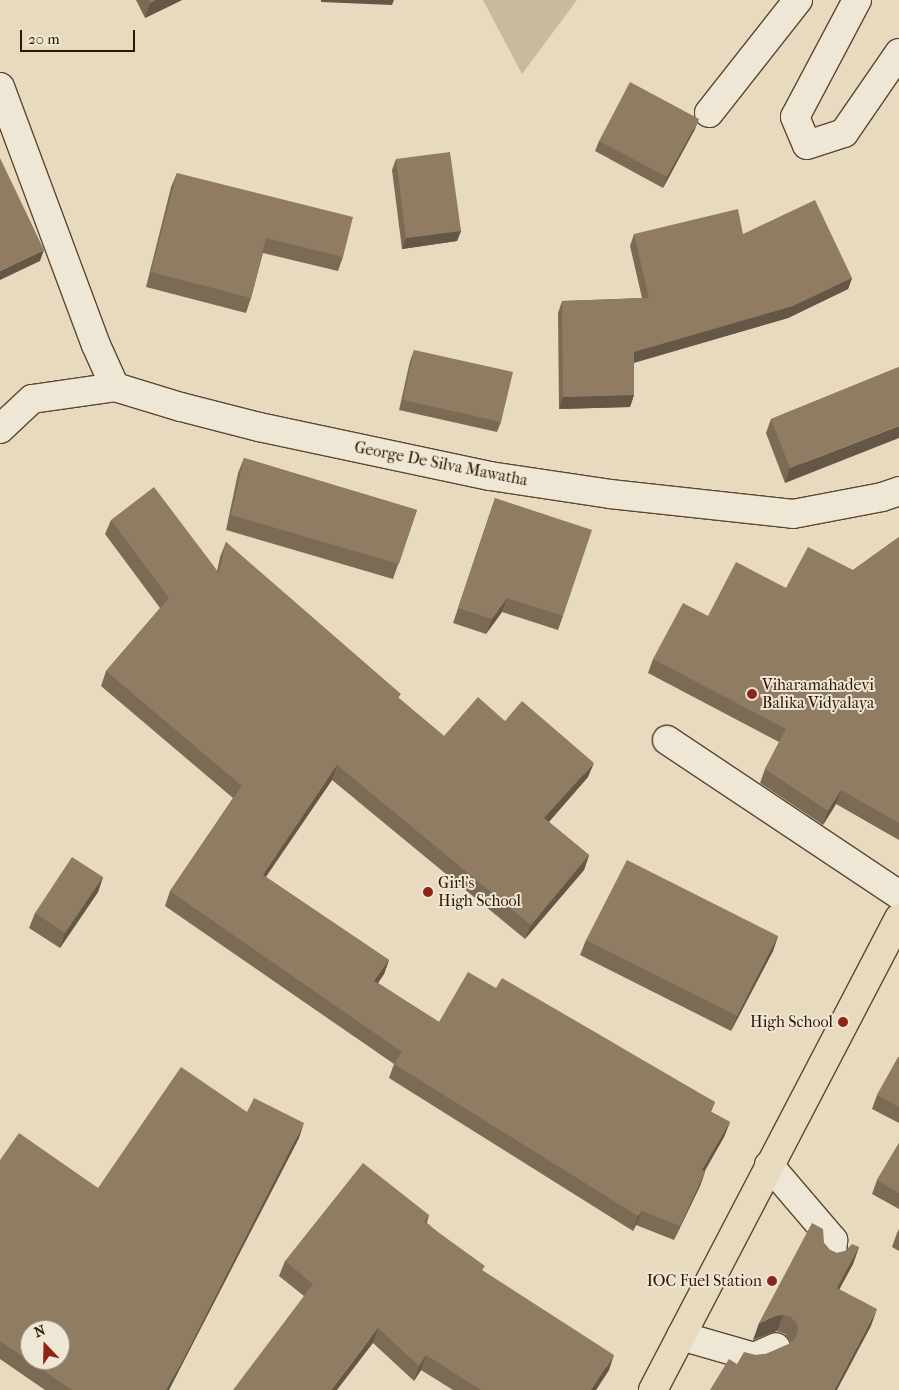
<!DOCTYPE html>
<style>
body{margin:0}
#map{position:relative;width:899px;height:1390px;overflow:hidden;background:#e7dabf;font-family:"IM FELL French Canon",serif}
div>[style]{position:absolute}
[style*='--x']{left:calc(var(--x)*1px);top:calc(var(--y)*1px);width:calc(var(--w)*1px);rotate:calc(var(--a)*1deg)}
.green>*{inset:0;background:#c8b99f}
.roads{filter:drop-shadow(1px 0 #5e4730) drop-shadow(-1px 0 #5e4730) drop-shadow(0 1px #5e4730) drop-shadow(0 -1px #5e4730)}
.minor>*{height:28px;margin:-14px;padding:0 14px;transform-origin:14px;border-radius:14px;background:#efe7d5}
.highway>*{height:28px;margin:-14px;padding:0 14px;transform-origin:14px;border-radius:14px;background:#e7dabf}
.wall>*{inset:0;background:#7b6b55}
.shaded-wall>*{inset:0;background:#645745}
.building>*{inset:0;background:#8f7c63}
.dots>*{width:14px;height:14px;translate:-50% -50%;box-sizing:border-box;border:2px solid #efe7d5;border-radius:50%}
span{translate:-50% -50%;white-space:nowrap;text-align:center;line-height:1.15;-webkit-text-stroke:4px #efe7d5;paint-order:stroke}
.street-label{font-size:16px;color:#301600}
.poi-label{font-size:16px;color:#301600}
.left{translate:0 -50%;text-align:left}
.right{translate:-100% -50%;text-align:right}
.north{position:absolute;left:20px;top:1320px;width:50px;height:50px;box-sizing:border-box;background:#efe7d5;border:1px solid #a39380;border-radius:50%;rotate:339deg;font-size:14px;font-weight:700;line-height:20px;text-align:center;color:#301600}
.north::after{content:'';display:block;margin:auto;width:18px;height:22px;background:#8f2418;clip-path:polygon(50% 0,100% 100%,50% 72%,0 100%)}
.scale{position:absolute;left:20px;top:30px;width:115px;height:22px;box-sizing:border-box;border:2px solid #301600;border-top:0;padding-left:6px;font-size:15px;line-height:18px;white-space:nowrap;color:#301600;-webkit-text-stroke:4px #efe7d5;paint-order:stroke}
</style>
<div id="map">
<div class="green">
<div style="clip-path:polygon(483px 0,577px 0,522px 74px)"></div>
</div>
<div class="roads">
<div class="minor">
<div style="--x:857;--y:0;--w:132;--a:117.9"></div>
<div style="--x:795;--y:117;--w:30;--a:67"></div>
<div style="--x:807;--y:145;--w:39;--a:-18"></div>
<div style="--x:844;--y:133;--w:97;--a:-55.5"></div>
<div style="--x:0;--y:87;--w:275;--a:69.6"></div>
<div style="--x:96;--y:345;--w:46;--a:65.7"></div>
<div style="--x:709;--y:113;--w:144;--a:-51.8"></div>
<div style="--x:0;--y:429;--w:44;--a:-43.2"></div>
<div style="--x:32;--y:399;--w:84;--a:-8.2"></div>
<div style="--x:115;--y:387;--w:69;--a:16.9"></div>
<div style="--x:181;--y:407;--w:81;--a:14.4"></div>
<div style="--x:259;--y:427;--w:236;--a:12"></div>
<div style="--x:490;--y:476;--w:121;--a:8.5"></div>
<div style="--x:610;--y:494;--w:184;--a:6.2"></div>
<div style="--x:793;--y:514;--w:91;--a:-10.8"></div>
<div style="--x:882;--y:497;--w:18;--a:-19"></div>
<div style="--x:667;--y:740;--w:279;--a:33.7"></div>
<div style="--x:769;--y:1165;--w:99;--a:49.5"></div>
<div style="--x:833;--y:1240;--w:14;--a:94"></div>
<div style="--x:681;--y:1336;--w:76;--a:16"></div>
<div style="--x:754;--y:1357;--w:24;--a:-24"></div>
</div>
<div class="highway">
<div style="--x:653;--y:1390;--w:532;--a:-62.47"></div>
</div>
</div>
<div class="wall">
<div style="clip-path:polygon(136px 0,182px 0,145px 18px)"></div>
<div style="clip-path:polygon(695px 129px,663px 188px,595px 151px,599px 141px)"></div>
<div style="clip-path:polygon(396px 159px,461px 231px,457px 241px,402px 249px,392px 170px)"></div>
<div style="clip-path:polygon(177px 173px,343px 257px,338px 271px,263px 253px,251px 298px,246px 313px,146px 287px,171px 187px)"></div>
<div style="clip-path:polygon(634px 234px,743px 234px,852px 278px,848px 289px,788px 318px,634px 363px,634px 395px,630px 407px,559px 409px,558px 313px,562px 301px,642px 298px,630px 246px)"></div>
<div style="clip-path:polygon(414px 350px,501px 422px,497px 432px,399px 410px,410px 361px)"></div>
<div style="clip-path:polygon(899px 367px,785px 483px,766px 433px,771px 419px)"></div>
<div style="clip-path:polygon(244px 458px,417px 510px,393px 579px,226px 530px,238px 473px)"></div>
<div style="clip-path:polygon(495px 498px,563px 616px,558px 630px,502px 612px,486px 634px,453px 623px)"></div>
<div style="clip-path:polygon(111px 520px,217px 571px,220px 557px,226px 542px,400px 699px,444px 736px,505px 721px,588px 777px,549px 822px,589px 855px,584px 870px,525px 939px,332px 780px,266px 877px,389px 960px,384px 974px,378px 983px,439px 1022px,496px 988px,715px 1102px,711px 1112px,730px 1122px,724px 1137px,704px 1171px,705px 1172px,700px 1186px,674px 1240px,636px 1225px,633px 1231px,389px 1078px,394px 1064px,165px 906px,170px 891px,233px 798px,101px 686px,106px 671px,160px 608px,105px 534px)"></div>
<div style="clip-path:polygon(899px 537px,899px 840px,836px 804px,823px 825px,760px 783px,765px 769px,779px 742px,648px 673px,653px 659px,708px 616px,786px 588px,853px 570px)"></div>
<div style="clip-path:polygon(103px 877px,98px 892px,60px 948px,29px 928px,35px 913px)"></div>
<div style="clip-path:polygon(778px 936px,773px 951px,731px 1031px,580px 955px,586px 940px)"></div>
<div style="clip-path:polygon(899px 1057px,899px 1123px,872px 1109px,877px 1095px)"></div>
<div style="clip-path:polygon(299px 1138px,169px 1390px,45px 1390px,0 1359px,0 1160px,98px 1188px)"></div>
<div style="clip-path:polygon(899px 1143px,899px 1209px,872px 1194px,877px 1180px)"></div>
<div style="clip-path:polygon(429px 1215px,427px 1223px,483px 1271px,609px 1370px,596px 1390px,453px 1390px,421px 1370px,414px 1381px,373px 1343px,304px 1296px,279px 1276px,285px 1261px)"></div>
<div style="clip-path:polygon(899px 1229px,899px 1251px,892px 1247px,897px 1233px)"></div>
<div style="clip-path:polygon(824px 1243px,830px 1250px,837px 1253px,845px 1251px,859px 1247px,853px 1264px,839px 1289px,871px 1326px,737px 1364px,756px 1355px,766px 1354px,789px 1344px,791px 1343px,790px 1341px,785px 1334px,777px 1331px,770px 1333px,753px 1340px)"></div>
</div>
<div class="shaded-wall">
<div style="clip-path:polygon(156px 0,182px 0,145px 18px,150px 3px)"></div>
<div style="clip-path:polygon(321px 0,394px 0,392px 5px,321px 2px)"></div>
<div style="clip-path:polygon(699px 119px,695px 129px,663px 188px,667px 177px)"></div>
<div style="clip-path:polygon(461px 231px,457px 241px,402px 249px,406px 238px)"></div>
<div style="clip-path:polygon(44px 250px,40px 261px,0 280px,0 271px)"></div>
<div style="clip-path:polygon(852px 278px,848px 289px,788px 318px,629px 364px,634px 352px)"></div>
<div style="clip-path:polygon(634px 395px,630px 407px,559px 409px,563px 397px)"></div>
<div style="clip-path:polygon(899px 426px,899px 438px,785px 483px,790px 468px)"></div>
<div style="clip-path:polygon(507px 598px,502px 612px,486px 634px,492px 619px)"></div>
<div style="clip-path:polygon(594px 763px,588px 777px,539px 833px,544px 818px)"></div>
<div style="clip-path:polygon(337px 765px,332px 780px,257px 889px,263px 875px)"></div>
<div style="clip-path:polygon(841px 790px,836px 804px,823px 825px,828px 811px)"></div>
<div style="clip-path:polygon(589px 855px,584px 870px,525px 939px,531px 925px)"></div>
<div style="clip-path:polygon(103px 877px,98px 892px,60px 948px,65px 933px)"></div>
<div style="clip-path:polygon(778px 936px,773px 951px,731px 1031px,737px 1016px)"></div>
<div style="clip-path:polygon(389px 960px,384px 974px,369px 996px,374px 981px)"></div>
<div style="clip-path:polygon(730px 1122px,724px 1137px,697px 1185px,702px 1170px)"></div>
<div style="clip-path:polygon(304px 1123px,299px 1138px,175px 1378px,169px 1390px,166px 1390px)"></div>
<div style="clip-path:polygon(705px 1172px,700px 1186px,674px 1240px,680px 1226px)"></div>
<div style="clip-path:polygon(642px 1211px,636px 1225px,633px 1231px,638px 1216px)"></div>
<div style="clip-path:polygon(859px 1247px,853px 1264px,831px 1305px,837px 1288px)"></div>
<div style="clip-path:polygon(877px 1309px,871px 1326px,837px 1390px,834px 1390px)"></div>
<div style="clip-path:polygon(783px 1315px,777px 1331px,770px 1333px,753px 1340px,759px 1323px,776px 1316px)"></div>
<div style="clip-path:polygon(378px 1328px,373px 1343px,337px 1390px,331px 1390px)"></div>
<div style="clip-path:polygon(426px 1355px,421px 1370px,414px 1381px,419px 1366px)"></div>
<div style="clip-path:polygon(614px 1355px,609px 1370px,596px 1390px,591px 1390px)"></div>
</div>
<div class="building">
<div style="clip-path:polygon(149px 0,156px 0,150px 3px)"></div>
<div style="clip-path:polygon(630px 82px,699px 119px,667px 177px,599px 141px)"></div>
<div style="clip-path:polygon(450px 152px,461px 231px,406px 238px,396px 159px)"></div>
<div style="clip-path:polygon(0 158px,44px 250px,0 271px)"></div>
<div style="clip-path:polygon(177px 173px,353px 217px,343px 257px,266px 238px,251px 298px,151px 272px)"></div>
<div style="clip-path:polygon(815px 200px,852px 278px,793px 306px,634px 352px,634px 395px,563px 397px,562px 301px,649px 298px,634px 234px,738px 209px,743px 234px)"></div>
<div style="clip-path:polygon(414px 350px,513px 372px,501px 422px,403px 400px)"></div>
<div style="clip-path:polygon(899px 367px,899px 426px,790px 468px,771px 419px)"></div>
<div style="clip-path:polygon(244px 458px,417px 510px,399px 564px,231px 515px)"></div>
<div style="clip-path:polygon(154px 487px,219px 573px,226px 542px,401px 694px,398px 698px,444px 736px,478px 697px,505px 721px,522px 701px,594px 763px,544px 818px,589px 855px,531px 925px,337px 765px,263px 875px,389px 960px,374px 981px,439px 1022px,468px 972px,496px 988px,502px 978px,715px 1102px,710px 1111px,730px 1122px,702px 1170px,705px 1172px,680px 1226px,642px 1211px,638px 1216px,394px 1064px,402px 1052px,170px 891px,242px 786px,106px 671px,169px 598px,111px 520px)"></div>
<div style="clip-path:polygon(495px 498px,592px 530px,563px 616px,507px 598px,492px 619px,458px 608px)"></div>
<div style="clip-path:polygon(899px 537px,899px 823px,841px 790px,828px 811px,765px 769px,786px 729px,653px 659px,683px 603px,708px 616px,736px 562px,786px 588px,808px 547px,853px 570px)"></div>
<div style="clip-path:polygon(72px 857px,103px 877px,65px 933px,35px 913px)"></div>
<div style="clip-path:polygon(627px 860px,778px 936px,737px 1016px,586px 940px)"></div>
<div style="clip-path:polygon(898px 1057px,899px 1057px,899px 1107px,877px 1095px)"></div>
<div style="clip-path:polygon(evenodd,181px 1067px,247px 1112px,254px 1098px,304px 1123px,181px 1364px,166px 1390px,72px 1390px,0 1341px,0 1160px,19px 1133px,98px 1188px,181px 1067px,30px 1330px,60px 1330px,60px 1360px,30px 1360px,30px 1330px)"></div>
<div style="clip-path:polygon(899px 1143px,899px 1193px,877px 1180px)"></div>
<div style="clip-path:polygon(363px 1163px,429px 1215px,424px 1222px,485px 1266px,482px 1270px,614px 1355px,591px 1390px,481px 1390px,426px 1355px,419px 1366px,378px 1328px,331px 1390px,233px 1390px,313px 1284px,285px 1261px)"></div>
<div style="clip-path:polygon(812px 1223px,823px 1229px,824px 1243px,830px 1250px,837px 1253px,845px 1251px,852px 1244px,859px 1247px,837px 1288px,877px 1309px,834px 1390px,710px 1390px,729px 1359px,737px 1364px,744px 1352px,756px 1355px,766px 1354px,789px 1344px,795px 1339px,798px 1331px,797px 1324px,791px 1317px,783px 1315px,776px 1316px,759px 1323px)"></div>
</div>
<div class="dots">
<div style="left:752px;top:694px;background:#8f2418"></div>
<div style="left:428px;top:892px;background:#8f2418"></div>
<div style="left:843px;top:1022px;background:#8f2418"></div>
<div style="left:772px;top:1281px;background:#8f2418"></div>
</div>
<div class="street-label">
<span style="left:441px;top:464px;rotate:11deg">George De Silva Mawatha</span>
</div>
<div class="poi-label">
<span class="left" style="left:762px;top:694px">Viharamahadevi<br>Balika Vidyalaya</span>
<span class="left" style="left:438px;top:892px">Girl's<br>High School</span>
<span class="right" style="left:833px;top:1022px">High School</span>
<span class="right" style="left:762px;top:1281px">IOC Fuel Station</span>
</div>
<div class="north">N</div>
<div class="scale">20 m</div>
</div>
